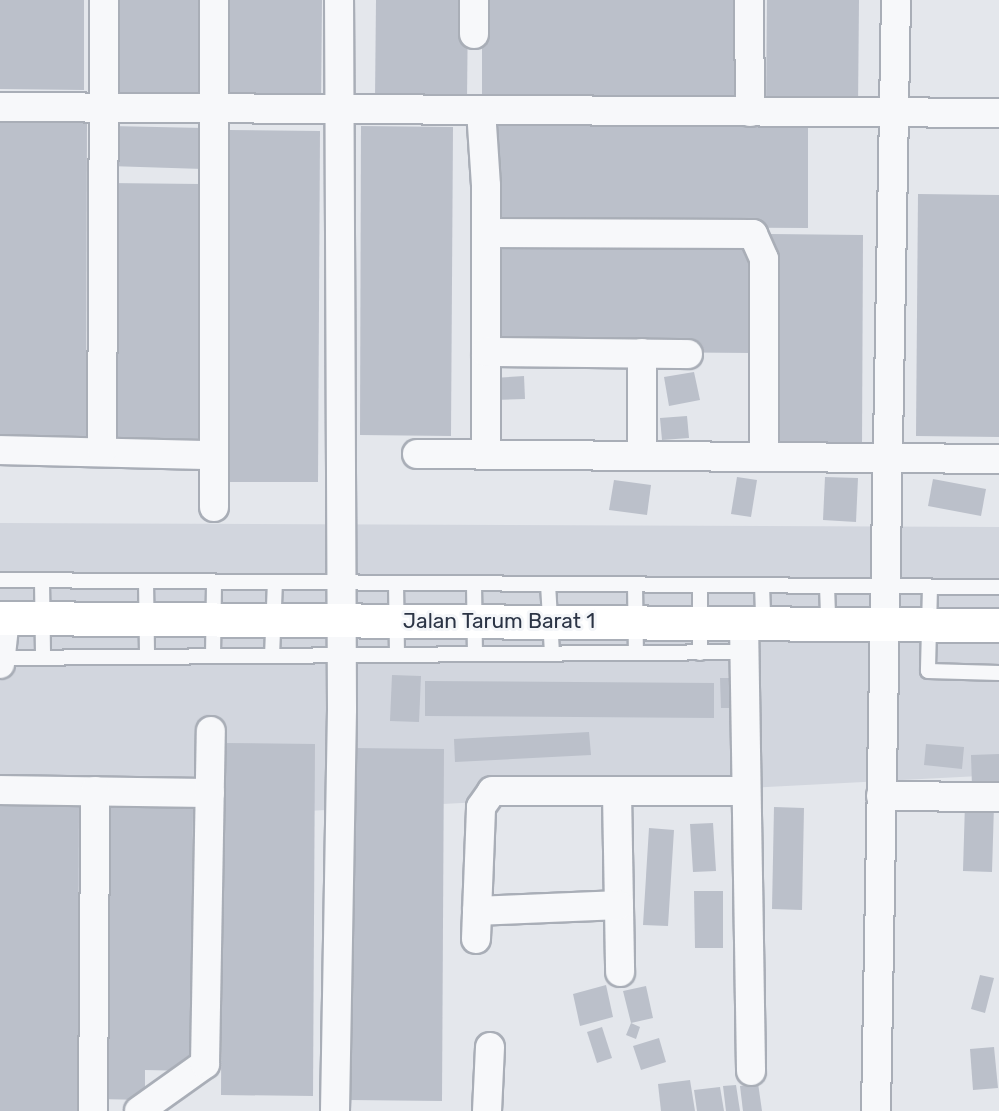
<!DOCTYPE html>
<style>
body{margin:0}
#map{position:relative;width:999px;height:1111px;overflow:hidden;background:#e4e7ec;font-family:Rubik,sans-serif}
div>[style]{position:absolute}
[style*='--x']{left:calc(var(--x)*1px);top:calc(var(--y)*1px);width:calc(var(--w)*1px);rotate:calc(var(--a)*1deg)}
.built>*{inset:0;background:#d2d6de}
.building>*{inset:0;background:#bbc0ca}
.roads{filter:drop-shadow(2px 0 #a9aeb7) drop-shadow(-2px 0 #a9aeb7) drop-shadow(0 2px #a9aeb7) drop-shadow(0 -2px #a9aeb7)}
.lane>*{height:14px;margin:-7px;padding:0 7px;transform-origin:7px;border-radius:7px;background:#f7f8fa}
.street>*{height:28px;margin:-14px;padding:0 14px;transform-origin:14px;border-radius:14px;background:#f7f8fa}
.secondary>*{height:33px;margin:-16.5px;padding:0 16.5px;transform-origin:16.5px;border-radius:16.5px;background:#fff}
span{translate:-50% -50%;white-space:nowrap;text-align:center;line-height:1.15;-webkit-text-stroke:6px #f4f6f9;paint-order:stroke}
.street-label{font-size:21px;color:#2b3445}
</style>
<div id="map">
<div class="built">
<div style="clip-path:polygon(0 523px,999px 527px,999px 775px,0 827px)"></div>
</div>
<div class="building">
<div style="clip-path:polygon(0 0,84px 0,84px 90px,0 89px)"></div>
<div style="clip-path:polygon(110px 0,202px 0,201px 100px,109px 100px)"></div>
<div style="clip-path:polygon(230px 0,322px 0,321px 105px,229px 104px)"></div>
<div style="clip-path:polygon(376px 0,468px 0,467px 100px,375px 99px)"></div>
<div style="clip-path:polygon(482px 0,736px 0,736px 102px,482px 101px)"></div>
<div style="clip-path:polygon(767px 0,859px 0,858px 107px,766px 106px)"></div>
<div style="clip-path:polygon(495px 116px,808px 118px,808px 228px,495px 226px)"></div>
<div style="clip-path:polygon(0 120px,87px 121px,86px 444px,0 443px)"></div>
<div style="clip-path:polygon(110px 126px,204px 128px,203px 169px,109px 166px)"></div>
<div style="clip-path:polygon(361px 126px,453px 127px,451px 436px,360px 435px)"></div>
<div style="clip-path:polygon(228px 130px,320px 131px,318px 482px,226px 482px)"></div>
<div style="clip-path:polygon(108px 183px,200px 184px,199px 448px,107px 447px)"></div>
<div style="clip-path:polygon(918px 194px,999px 195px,999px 437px,916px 436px)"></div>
<div style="clip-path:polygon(771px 234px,863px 235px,862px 446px,770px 445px)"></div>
<div style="clip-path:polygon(498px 241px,752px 243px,752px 353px,498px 351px)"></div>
<div style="clip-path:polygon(694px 372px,700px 400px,669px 406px,664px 377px)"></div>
<div style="clip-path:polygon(524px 376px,525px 399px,494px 400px,493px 378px)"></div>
<div style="clip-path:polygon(687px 416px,689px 438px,662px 440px,660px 418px)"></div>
<div style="clip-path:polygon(737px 477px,757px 480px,751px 517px,731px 514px)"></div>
<div style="clip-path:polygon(825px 477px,858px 478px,856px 522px,823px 520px)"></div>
<div style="clip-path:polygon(933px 479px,986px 489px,981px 516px,928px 506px)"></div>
<div style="clip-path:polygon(614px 480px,651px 485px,647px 515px,609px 510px)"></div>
<div style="clip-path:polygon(392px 675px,421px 676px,419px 722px,390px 721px)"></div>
<div style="clip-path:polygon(720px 678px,733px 678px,734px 708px,721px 708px)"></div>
<div style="clip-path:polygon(425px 681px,714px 683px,714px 718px,425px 716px)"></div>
<div style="clip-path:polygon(589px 732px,591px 755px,455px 762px,454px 739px)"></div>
<div style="clip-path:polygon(223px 743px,315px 744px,313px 1096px,221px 1095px)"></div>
<div style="clip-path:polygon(926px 744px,964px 747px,962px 769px,924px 765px)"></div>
<div style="clip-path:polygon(352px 748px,444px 749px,442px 1101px,350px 1100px)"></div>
<div style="clip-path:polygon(999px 754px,999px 787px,972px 787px,971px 755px)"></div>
<div style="clip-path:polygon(0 798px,79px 799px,78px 1111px,0 1111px)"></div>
<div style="clip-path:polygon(965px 803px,994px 805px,992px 872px,963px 871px)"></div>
<div style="clip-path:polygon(101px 806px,193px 807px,192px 1071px,145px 1070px,145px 1100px,99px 1099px)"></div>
<div style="clip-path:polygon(774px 807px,804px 808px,802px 910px,772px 909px)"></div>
<div style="clip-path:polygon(713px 823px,716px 871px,693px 872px,690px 824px)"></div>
<div style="clip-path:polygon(649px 828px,674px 830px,668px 926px,643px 925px)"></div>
<div style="clip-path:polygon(694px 891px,723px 891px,723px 948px,695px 948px)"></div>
<div style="clip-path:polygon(980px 975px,994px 978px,985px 1013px,971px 1009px)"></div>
<div style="clip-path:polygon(606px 985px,613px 1017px,580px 1026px,573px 994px)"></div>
<div style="clip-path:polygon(646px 986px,653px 1018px,631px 1023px,640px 1027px,636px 1039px,626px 1035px,631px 1023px,623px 991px)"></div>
<div style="clip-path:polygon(602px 1027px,612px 1058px,597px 1063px,587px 1032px)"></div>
<div style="clip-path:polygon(659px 1038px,666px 1062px,641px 1070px,633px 1046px)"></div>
<div style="clip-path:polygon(994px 1047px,998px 1088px,973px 1090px,970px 1049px)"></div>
<div style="clip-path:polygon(690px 1080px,695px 1111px,661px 1111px,658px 1084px)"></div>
<div style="clip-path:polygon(758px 1083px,762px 1111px,743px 1111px,740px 1086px)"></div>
<div style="clip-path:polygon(736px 1085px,740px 1111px,726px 1111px,723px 1086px)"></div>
<div style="clip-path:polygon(720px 1087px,724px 1111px,697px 1111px,694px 1090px)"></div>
</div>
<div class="roads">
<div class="lane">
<div style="--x:0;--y:580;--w:999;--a:0.4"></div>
<div style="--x:42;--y:581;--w:76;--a:89.2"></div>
<div style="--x:146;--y:581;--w:76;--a:89.2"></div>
<div style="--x:396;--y:583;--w:72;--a:89.2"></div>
<div style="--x:474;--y:584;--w:70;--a:89.2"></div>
<div style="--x:548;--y:584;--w:70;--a:86.7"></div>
<div style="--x:635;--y:585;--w:68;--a:89.2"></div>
<div style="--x:762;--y:585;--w:38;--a:88"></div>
<div style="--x:827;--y:586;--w:37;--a:88"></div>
<div style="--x:930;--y:587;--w:84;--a:91.4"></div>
<div style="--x:928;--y:671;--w:71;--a:1.6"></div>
<div style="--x:700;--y:653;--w:68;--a:-90"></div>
<div style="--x:213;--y:656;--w:74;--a:-89.2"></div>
<div style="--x:272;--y:656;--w:74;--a:-87.7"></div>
<div style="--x:2;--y:658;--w:742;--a:-0.46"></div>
</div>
<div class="street">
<div style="--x:474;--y:0;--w:34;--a:90"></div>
<div style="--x:749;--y:0;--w:112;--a:89.5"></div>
<div style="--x:0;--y:107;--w:999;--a:0.34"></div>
<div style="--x:481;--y:110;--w:76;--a:86.2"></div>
<div style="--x:486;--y:186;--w:269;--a:90"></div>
<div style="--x:486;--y:233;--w:267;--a:0.2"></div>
<div style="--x:753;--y:234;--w:27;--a:66"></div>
<div style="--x:764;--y:259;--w:198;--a:90"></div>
<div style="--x:486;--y:352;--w:202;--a:0.6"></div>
<div style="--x:0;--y:450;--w:211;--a:1.4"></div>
<div style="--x:102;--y:451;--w:451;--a:-89.7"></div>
<div style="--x:417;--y:454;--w:582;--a:0.49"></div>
<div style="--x:642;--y:456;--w:103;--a:-90"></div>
<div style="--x:214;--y:507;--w:507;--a:-90"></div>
<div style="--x:744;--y:623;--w:448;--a:89.1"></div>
<div style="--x:0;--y:664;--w:46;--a:-83.8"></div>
<div style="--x:0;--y:790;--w:210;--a:0.8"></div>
<div style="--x:617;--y:793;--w:179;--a:89"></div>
<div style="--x:881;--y:796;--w:118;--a:0.5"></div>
<div style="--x:477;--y:911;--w:142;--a:-2.4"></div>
<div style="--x:476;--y:939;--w:132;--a:-87.8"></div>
<div style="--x:481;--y:807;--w:19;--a:-55"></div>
<div style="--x:492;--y:791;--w:254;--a:0"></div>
<div style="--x:93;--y:1111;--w:320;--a:-89.6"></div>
<div style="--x:139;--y:1111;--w:81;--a:-35.5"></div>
<div style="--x:205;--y:1064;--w:333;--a:-89"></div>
<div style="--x:335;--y:1111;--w:402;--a:-89"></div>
<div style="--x:342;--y:709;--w:709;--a:-90.24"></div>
<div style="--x:487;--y:1111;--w:64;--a:-87.3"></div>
<div style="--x:876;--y:1111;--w:1111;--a:-88.97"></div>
</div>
<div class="secondary">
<div style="--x:0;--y:618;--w:999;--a:0.4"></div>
</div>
</div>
<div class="street-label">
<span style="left:499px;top:621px">Jalan Tarum Barat 1</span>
</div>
</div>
